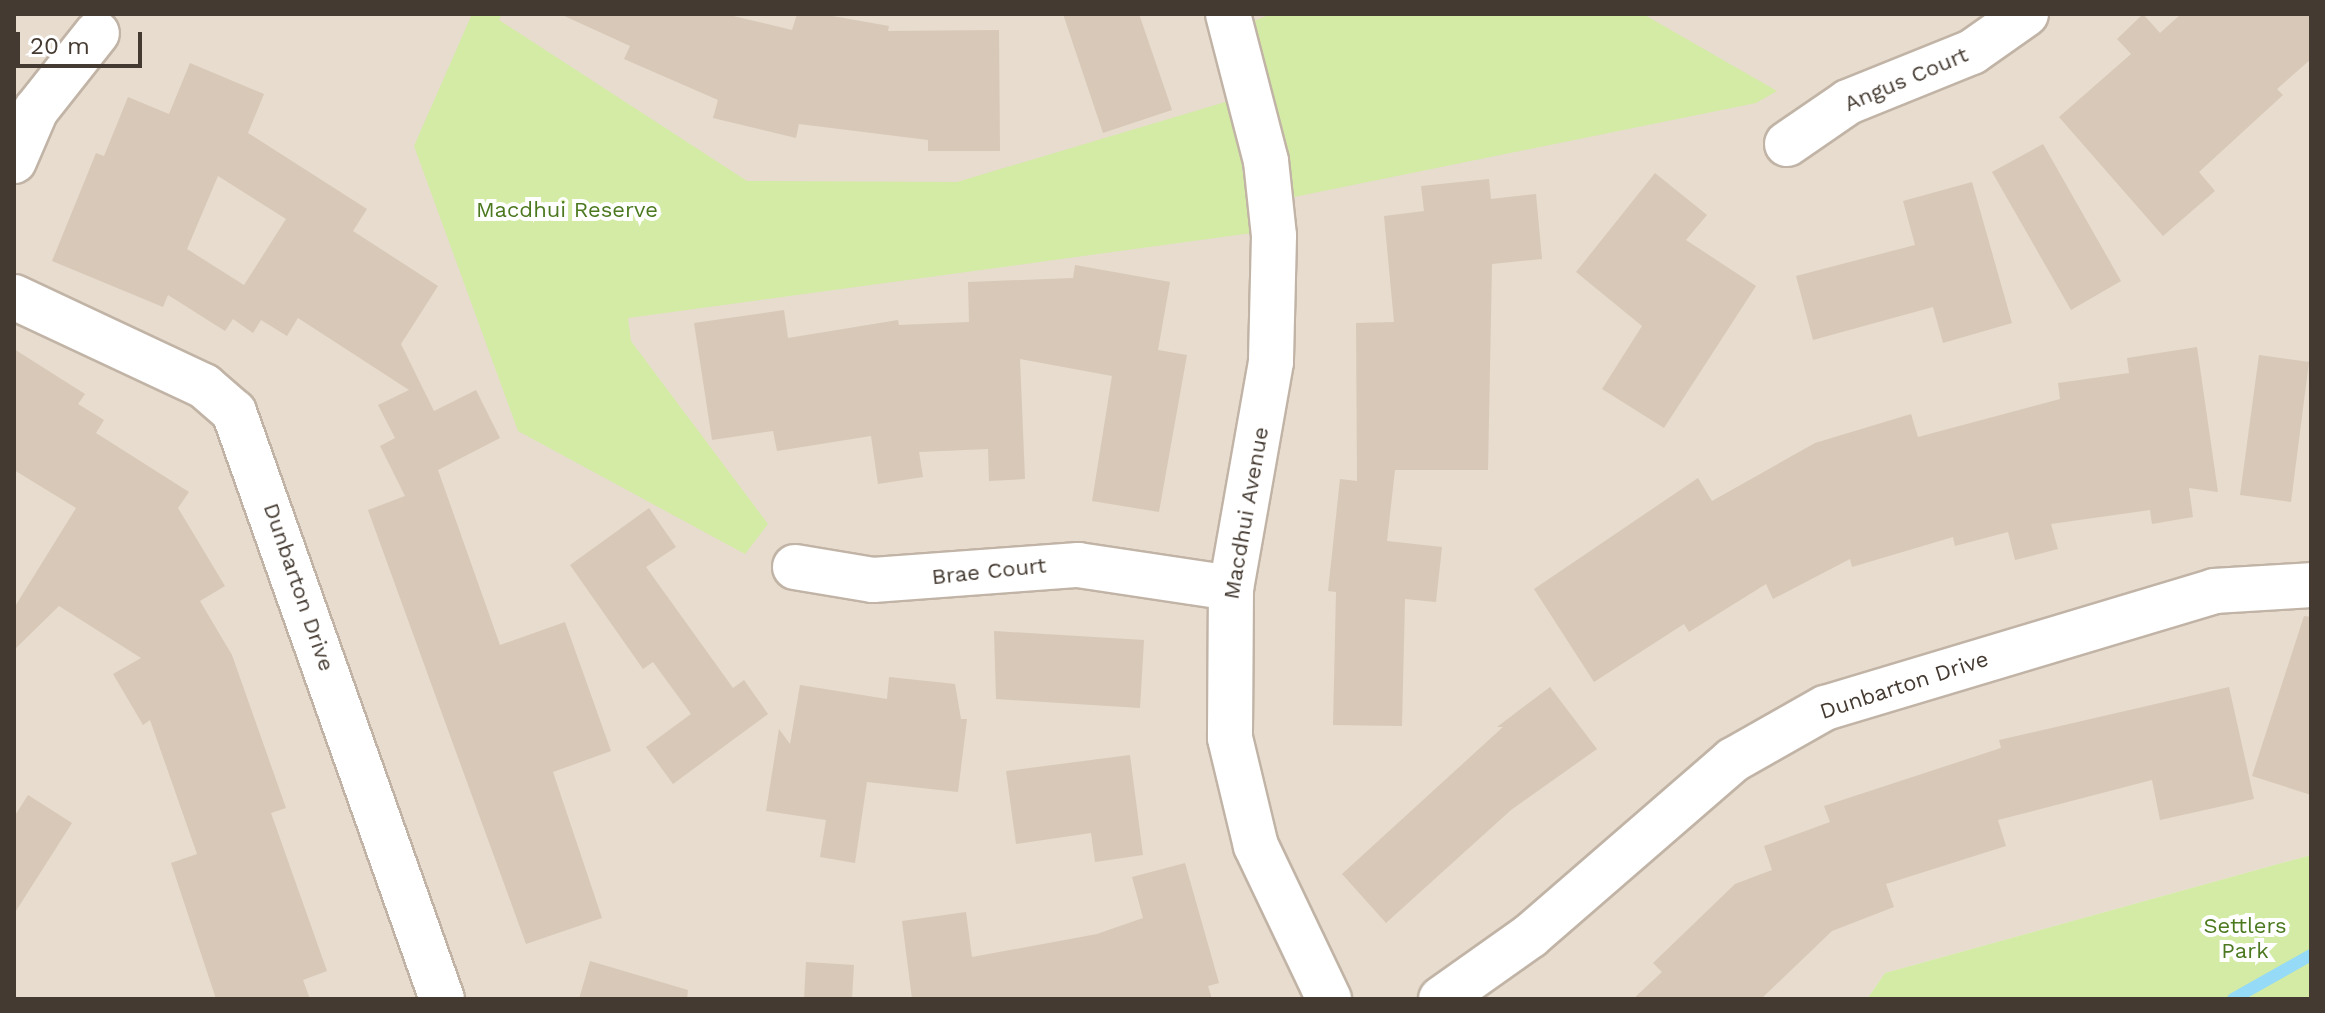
<!DOCTYPE html>
<style>
body{margin:0}
#map{position:relative;width:2325px;height:1013px;overflow:hidden;background:#f2ebe1;font-family:"Work Sans",sans-serif}
div>[style]{position:absolute}
[style*='--x']{left:calc(var(--x)*1px);top:calc(var(--y)*1px);width:calc(var(--w)*1px);rotate:calc(var(--a)*1deg)}
.residential>*{inset:0;background:#e7dcce}
.green>*{inset:0;background:#d3eba5}
.stream>*{height:12px;margin:-6px;padding:0 6px;transform-origin:6px;border-radius:6px;background:#95daf6}
.building>*{inset:0;background:#d8c8b8}
.roads{filter:drop-shadow(2px 0 #c1b4a6) drop-shadow(-2px 0 #c1b4a6) drop-shadow(0 2px #c1b4a6) drop-shadow(0 -2px #c1b4a6)}
.street>*{height:44px;margin:-22px;padding:0 22px;transform-origin:22px;border-radius:22px;background:#fff}
span{translate:-50% -50%;white-space:nowrap;text-align:center;line-height:1.15;-webkit-text-stroke:8px #fff;paint-order:stroke}
.street-label{font-size:22px;color:#443a31}
.park-label{font-size:22px;color:#4c7920}
.frame{position:absolute;inset:0;border:16px solid #443a31;pointer-events:none}
.scale{position:absolute;left:16px;top:32px;width:126px;height:36px;box-sizing:border-box;border:4px solid #443a31;border-top:0;padding-left:10px;font-size:24px;line-height:28px;white-space:nowrap;color:#443a31;-webkit-text-stroke:6px #fff;paint-order:stroke}
</style>
<div id="map">
<div class="residential">
<div style="clip-path:polygon(14px 14px,2311px 14px,2311px 855px,1885px 973px,1867px 999px,14px 999px)"></div>
</div>
<div class="green">
<div style="clip-path:polygon(472px 14px,502px 14px,499px 20px,747px 181px,957px 182px,1232px 100px,1252px 233px,628px 318px,631px 341px,768px 524px,745px 554px,518px 431px,414px 146px)"></div>
<div style="clip-path:polygon(1271px 14px,1643px 14px,1777px 91px,1756px 103px,1294px 197px,1254px 21px)"></div>
<div style="clip-path:polygon(2311px 855px,2311px 999px,1867px 999px,1885px 973px)"></div>
</div>
<div class="stream">
<div style="--x:2233;--y:999;--w:90;--a:-29.4"></div>
</div>
<div class="building">
<div style="clip-path:polygon(560px 14px,725px 14px,792px 30px,797px 14px,821px 14px,889px 26px,888px 31px,999px 30px,1000px 151px,928px 151px,928px 140px,799px 124px,796px 138px,713px 118px,718px 100px,624px 59px,630px 46px)"></div>
<div style="clip-path:polygon(1063px 14px,1139px 14px,1172px 110px,1103px 133px)"></div>
<div style="clip-path:polygon(2143px 14px,2160px 33px,2181px 14px,2311px 14px,2311px 59px,2277px 89px,2283px 95px,2199px 172px,2215px 191px,2163px 236px,2059px 117px,2131px 54px,2117px 39px)"></div>
<div style="clip-path:polygon(evenodd,190px 63px,264px 94px,248px 133px,367px 209px,353px 231px,438px 286px,401px 344px,434px 411px,476px 390px,500px 438px,438px 470px,500px 645px,565px 622px,611px 751px,553px 772px,602px 918px,526px 944px,452px 741px,368px 510px,405px 496px,380px 446px,395px 438px,378px 405px,409px 390px,298px 318px,287px 336px,261px 320px,253px 333px,233px 319px,225px 331px,168px 295px,163px 307px,52px 261px,96px 153px,104px 156px,128px 97px,169px 114px,190px 63px,218px 176px,286px 219px,244px 285px,187px 249px,218px 176px)"></div>
<div style="clip-path:polygon(2043px 144px,2121px 281px,2071px 310px,1992px 172px)"></div>
<div style="clip-path:polygon(1655px 173px,1707px 215px,1686px 240px,1756px 286px,1664px 428px,1602px 389px,1642px 326px,1576px 272px)"></div>
<div style="clip-path:polygon(1489px 179px,1491px 199px,1536px 194px,1542px 259px,1492px 264px,1488px 470px,1395px 470px,1387px 541px,1442px 547px,1436px 602px,1405px 599px,1402px 726px,1333px 725px,1336px 592px,1328px 591px,1340px 479px,1357px 481px,1356px 323px,1394px 322px,1384px 216px,1424px 211px,1421px 186px)"></div>
<div style="clip-path:polygon(1972px 182px,2012px 323px,1943px 343px,1933px 307px,1813px 340px,1796px 276px,1915px 245px,1903px 201px)"></div>
<div style="clip-path:polygon(1075px 265px,1170px 282px,1158px 350px,1187px 355px,1159px 512px,1092px 501px,1112px 376px,1020px 359px,1025px 479px,989px 481px,988px 449px,919px 452px,923px 477px,878px 484px,871px 436px,777px 451px,773px 431px,712px 440px,694px 323px,784px 310px,788px 338px,898px 320px,899px 325px,969px 322px,968px 282px,1073px 278px)"></div>
<div style="clip-path:polygon(2197px 347px,2218px 492px,2189px 488px,2193px 517px,2152px 524px,2150px 510px,2051px 524px,2058px 549px,2015px 560px,2008px 532px,1955px 546px,1953px 537px,1852px 567px,1850px 559px,1773px 599px,1766px 584px,1689px 632px,1684px 624px,1594px 682px,1534px 589px,1698px 478px,1712px 501px,1815px 443px,1911px 414px,1918px 437px,2060px 399px,2058px 383px,2129px 373px,2127px 358px)"></div>
<div style="clip-path:polygon(14px 349px,85px 394px,78px 404px,104px 420px,96px 433px,189px 492px,178px 508px,225px 586px,200px 601px,232px 655px,286px 808px,271px 813px,327px 971px,303px 980px,310px 999px,216px 999px,171px 863px,197px 854px,150px 720px,143px 725px,113px 674px,141px 658px,59px 606px,14px 650px,14px 608px,76px 508px,14px 470px)"></div>
<div style="clip-path:polygon(2259px 355px,2309px 362px,2291px 502px,2240px 495px)"></div>
<div style="clip-path:polygon(649px 508px,676px 547px,646px 567px,733px 688px,744px 680px,768px 714px,673px 784px,646px 747px,691px 714px,653px 662px,643px 669px,570px 565px)"></div>
<div style="clip-path:polygon(2304px 616px,2311px 617px,2311px 795px,2252px 776px)"></div>
<div style="clip-path:polygon(994px 631px,1144px 640px,1140px 708px,996px 699px)"></div>
<div style="clip-path:polygon(889px 677px,955px 684px,961px 719px,967px 719px,958px 792px,867px 782px,855px 863px,820px 857px,826px 820px,766px 811px,779px 729px,790px 744px,800px 685px,887px 699px)"></div>
<div style="clip-path:polygon(1550px 687px,1597px 749px,1511px 810px,1386px 923px,1342px 874px,1503px 727px,1497px 727px)"></div>
<div style="clip-path:polygon(2229px 687px,2254px 799px,2160px 820px,2152px 780px,1998px 820px,2006px 846px,1886px 884px,1894px 907px,1832px 931px,1761px 999px,1633px 999px,1662px 972px,1653px 963px,1735px 884px,1772px 870px,1764px 846px,1830px 822px,1824px 806px,2001px 748px,1999px 740px)"></div>
<div style="clip-path:polygon(1130px 755px,1143px 855px,1095px 862px,1091px 833px,1016px 844px,1006px 771px)"></div>
<div style="clip-path:polygon(28px 795px,72px 823px,14px 914px,14px 817px)"></div>
<div style="clip-path:polygon(1185px 863px,1219px 983px,1208px 986px,1212px 999px,912px 999px,902px 921px,966px 912px,972px 957px,1097px 934px,1143px 918px,1132px 877px)"></div>
<div style="clip-path:polygon(590px 961px,688px 990px,687px 999px,579px 999px)"></div>
<div style="clip-path:polygon(806px 962px,854px 965px,852px 999px,804px 999px)"></div>
</div>
<div class="roads">
<div class="street">
<div style="--x:1228;--y:14;--w:152;--a:75.5"></div>
<div style="--x:1266;--y:161;--w:75;--a:83.9"></div>
<div style="--x:1274;--y:236;--w:126;--a:91.4"></div>
<div style="--x:1271;--y:362;--w:230;--a:100"></div>
<div style="--x:1231;--y:588;--w:150;--a:90.4"></div>
<div style="--x:1230;--y:738;--w:111;--a:76.5"></div>
<div style="--x:1256;--y:846;--w:170;--a:64.5"></div>
<div style="--x:1787;--y:144;--w:74;--a:-34.5"></div>
<div style="--x:1848;--y:102;--w:134;--a:-22"></div>
<div style="--x:1972;--y:52;--w:66;--a:-35.1"></div>
<div style="--x:14;--y:161;--w:56;--a:-66.7"></div>
<div style="--x:36;--y:110;--w:98;--a:-51.6"></div>
<div style="--x:14;--y:297;--w:210;--a:25.1"></div>
<div style="--x:204;--y:386;--w:40;--a:41"></div>
<div style="--x:234;--y:412;--w:623;--a:70.49"></div>
<div style="--x:795;--y:567;--w:79;--a:9.5"></div>
<div style="--x:873;--y:580;--w:206;--a:-4.2"></div>
<div style="--x:1078;--y:565;--w:155;--a:8.5"></div>
<div style="--x:1441;--y:999;--w:109;--a:-35.3"></div>
<div style="--x:1530;--y:936;--w:269;--a:-40.9"></div>
<div style="--x:1733;--y:760;--w:106;--a:-29.5"></div>
<div style="--x:1825;--y:708;--w:406;--a:-16.7"></div>
<div style="--x:2214;--y:591;--w:97;--a:-3.5"></div>
</div>
</div>
<div class="street-label">
<span style="left:1906px;top:79px;rotate:-23deg">Angus Court</span>
<span style="left:1246px;top:513px;rotate:-80deg">Macdhui Avenue</span>
<span style="left:989px;top:571px;rotate:-6deg">Brae Court</span>
<span style="left:299px;top:587px;rotate:71deg">Dunbarton Drive</span>
<span style="left:1904px;top:685px;rotate:-18deg">Dunbarton Drive</span>
</div>
<div class="park-label">
<span style="left:567px;top:210px">Macdhui Reserve</span>
<span style="left:2245px;top:938px">Settlers<br>Park</span>
</div>
<div class="frame"></div>
<div class="scale">20 m</div>
</div>
